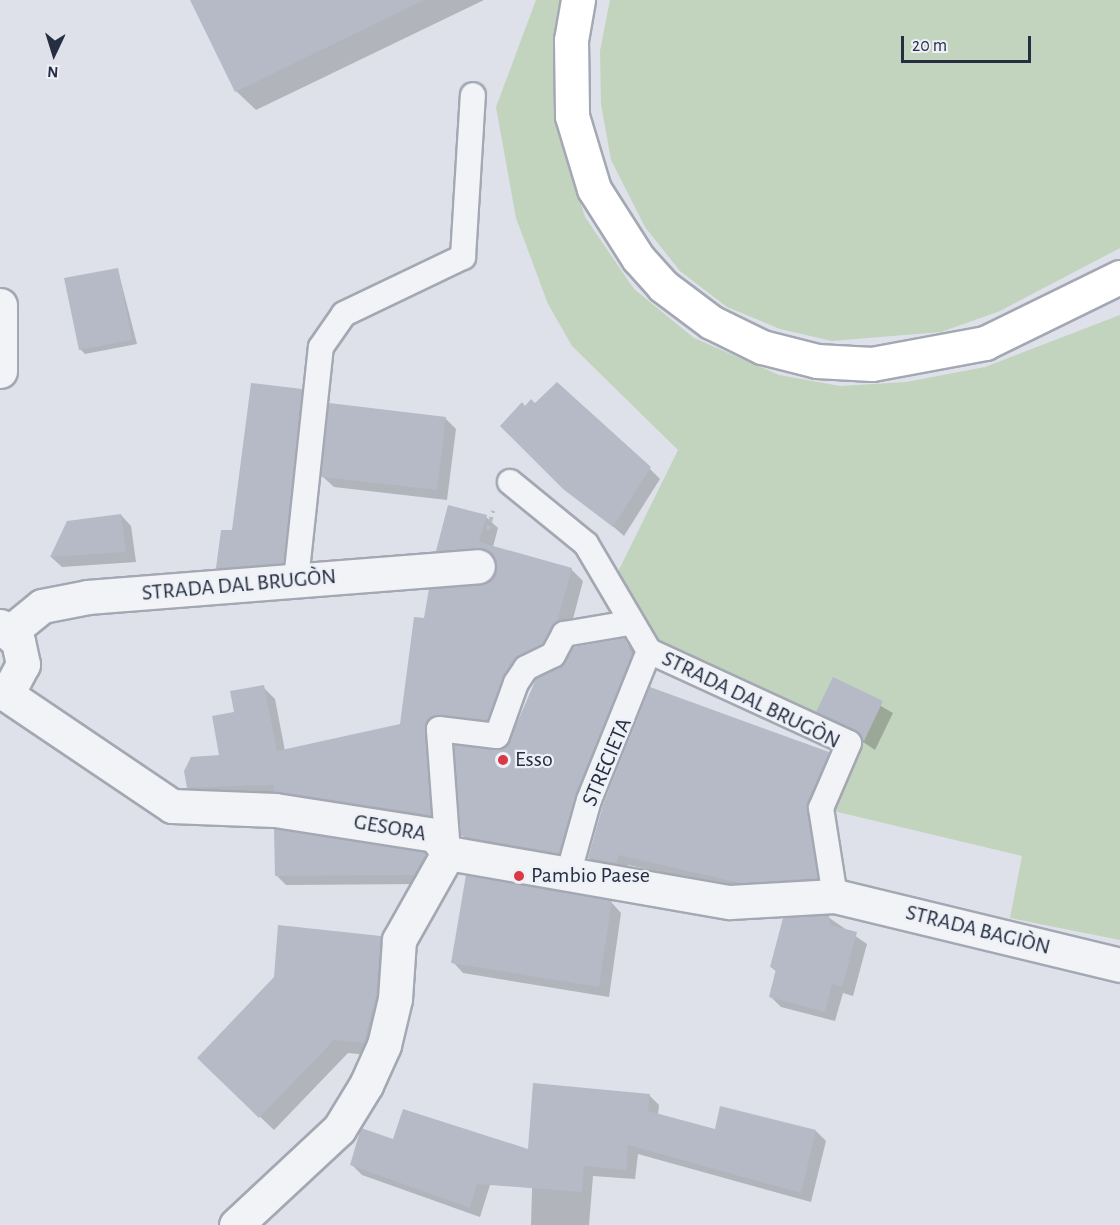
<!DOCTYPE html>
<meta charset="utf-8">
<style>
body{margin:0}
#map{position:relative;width:1120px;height:1225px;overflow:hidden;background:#dee1e9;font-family:"Alegreya Sans",sans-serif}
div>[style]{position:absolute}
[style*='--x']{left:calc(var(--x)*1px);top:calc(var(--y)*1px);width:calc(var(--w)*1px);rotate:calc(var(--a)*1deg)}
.green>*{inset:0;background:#c2d3be}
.shadow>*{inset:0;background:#0003}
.building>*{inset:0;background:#b5bac6}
.path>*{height:4px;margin-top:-2px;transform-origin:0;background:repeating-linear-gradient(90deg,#b8bcc4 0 4.5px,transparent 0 9px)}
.roads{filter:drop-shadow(2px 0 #a3a8b3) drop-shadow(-2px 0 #a3a8b3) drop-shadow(0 2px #a3a8b3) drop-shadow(0 -2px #a3a8b3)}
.service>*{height:24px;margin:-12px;padding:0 12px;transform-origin:12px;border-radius:12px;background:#f1f3f7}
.minor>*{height:33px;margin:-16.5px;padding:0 16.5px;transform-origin:16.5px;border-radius:16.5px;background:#f1f3f7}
.motorway>*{height:33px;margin:-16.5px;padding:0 16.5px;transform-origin:16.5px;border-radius:16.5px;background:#fff}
.dots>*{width:16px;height:16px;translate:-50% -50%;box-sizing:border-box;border:3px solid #edf0f6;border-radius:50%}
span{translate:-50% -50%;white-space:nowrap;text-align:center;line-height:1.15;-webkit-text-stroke:4.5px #edf0f6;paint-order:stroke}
.street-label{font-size:22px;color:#262e41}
.poi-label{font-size:22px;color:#262e41}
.left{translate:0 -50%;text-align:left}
.north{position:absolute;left:24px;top:24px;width:60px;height:60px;-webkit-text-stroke:4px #edf0f6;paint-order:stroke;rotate:184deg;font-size:16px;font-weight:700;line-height:24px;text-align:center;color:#262e41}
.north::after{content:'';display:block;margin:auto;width:21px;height:27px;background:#262e41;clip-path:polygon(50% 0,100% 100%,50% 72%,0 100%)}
.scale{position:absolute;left:901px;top:36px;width:130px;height:27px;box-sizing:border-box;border:3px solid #262e41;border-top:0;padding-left:8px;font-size:18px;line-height:21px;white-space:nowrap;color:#262e41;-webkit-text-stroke:4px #edf0f6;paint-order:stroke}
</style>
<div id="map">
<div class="green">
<div style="clip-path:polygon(536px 0,564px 0,555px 41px,557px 129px,585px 217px,634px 289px,694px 338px,779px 375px,840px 386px,906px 382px,985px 367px,1120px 315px,1120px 940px,1010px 918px,1022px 856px,821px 808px,849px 743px,649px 651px,613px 582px,678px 450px,572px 346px,548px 304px,516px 218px,496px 107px)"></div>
<div style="clip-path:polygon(610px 0,1120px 0,1120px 248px,1000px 311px,941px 332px,832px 341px,780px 329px,727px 307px,680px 271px,645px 227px,611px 160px,601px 104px,600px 51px)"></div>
</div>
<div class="shadow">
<div style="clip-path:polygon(192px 0,484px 0,256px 110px,236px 91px)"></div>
<div style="clip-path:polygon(118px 270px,137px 344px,85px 354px,80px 349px)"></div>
<div style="clip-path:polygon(301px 390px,317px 406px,299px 578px,233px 583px,217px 568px)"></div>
<div style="clip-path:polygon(445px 418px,456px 429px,447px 500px,334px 487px,323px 477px)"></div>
<div style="clip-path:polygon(512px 437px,649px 468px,660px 479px,624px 536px)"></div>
<div style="clip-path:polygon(121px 515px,131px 526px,136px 562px,62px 567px,51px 557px)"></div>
<div style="clip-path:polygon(486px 517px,498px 528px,493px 547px,571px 569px,583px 581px,569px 634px,526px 672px,499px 731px,453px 726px,442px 826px,200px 799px,188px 787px,220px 757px,235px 713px,263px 687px,275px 699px,285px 751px,402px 726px,425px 620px,497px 574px,496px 560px,449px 562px,437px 550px)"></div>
<div style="clip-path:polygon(624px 640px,641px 660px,570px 863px,473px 846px,463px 836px,508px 748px)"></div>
<div style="clip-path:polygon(834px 679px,893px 713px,875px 750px,818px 712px)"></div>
<div style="clip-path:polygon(651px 689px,829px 754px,839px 764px,817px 821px,827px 888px,751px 892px,628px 865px,627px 873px,599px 868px,589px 858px)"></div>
<div style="clip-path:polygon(425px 856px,434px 865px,423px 884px,286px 885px,277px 876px)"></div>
<div style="clip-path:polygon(611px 902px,621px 913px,609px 997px,463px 973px,453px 962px)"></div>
<div style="clip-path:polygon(828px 917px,867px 944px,853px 996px,843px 993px,835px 1021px,781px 1007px,770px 996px,777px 972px,771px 967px)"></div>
<div style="clip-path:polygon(380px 937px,394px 951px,378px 1056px,348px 1053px,274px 1130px,213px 1072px)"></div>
<div style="clip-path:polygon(535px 1085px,649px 1095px,659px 1105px,658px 1115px,716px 1130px,816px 1131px,826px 1141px,811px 1202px,638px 1154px,635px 1179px,593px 1176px,589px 1225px,531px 1225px)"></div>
<div style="clip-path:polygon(394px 1141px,501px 1150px,480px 1217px,362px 1175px,351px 1164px)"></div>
</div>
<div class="building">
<div style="clip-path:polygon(190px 0,424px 0,235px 92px)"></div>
<div style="clip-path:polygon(118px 268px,132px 340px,79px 350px,64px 278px)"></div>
<div style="clip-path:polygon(557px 382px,651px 467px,613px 527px,563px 489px,500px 426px,522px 402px,525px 406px,531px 399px,535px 403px)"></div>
<div style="clip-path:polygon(251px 383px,302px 389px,284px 563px,216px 568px,221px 530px,232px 530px)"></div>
<div style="clip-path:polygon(329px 403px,446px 417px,437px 490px,321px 477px)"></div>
<div style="clip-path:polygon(448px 505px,487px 515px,479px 542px,572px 568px,557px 622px,543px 644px,514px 660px,487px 720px,441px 715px,427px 721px,431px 815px,274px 791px,274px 785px,187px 788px,184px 771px,191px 757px,219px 755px,212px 716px,234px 712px,230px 691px,264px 685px,277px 751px,400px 724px,414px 617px,424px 618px,429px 589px,480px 585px,495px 573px,494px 556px,486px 549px,436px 551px)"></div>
<div style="clip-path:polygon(121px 514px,126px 552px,50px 557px,67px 521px)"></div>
<div style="clip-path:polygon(625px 638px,632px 656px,576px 795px,559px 853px,461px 836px,454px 745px,507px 746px,536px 679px,560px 667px,573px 647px)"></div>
<div style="clip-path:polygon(833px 677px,883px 701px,864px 741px,855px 730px,816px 712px)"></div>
<div style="clip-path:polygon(650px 687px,829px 752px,807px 810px,818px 878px,740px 883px,618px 855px,617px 863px,588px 858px,603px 805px)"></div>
<div style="clip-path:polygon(274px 829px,424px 852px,426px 854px,414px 875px,275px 876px)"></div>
<div style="clip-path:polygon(466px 875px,612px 900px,599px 987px,451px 963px)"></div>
<div style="clip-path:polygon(829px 915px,830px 925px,857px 932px,842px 987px,832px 984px,825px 1012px,769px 997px,776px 969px,770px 967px,783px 918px)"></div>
<div style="clip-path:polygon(278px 925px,381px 936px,376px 996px,364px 1043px,334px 1040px,259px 1118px,197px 1058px,274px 977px)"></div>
<div style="clip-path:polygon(533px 1083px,650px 1094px,648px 1111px,715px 1129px,720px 1106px,816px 1130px,801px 1193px,628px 1145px,626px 1170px,584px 1166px,582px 1192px,477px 1184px,470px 1208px,350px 1165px,361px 1128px,393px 1139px,403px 1109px,528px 1149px)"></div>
</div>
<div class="path">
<div style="--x:488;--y:530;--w:20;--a:-75"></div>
</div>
<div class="roads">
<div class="service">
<div style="--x:510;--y:482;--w:98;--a:39.2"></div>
<div style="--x:586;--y:544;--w:124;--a:59.5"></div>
<div style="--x:649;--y:651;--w:220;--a:24.7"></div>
<div style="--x:849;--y:743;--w:71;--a:113.3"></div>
<div style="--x:821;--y:808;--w:89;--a:81"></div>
<div style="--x:296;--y:580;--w:234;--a:-83.9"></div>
<div style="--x:321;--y:347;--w:40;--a:-55.1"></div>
<div style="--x:344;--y:314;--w:132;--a:-25.6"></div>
<div style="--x:463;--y:257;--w:162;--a:-86.5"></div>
<div style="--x:448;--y:853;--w:124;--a:-94.2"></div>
<div style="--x:439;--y:729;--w:58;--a:6.9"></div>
<div style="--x:497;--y:736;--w:56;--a:-70.3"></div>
<div style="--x:516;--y:683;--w:18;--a:-56"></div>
<div style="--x:526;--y:668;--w:30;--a:-26"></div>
<div style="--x:553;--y:655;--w:24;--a:-62"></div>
<div style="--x:564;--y:634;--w:66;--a:-9.6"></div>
<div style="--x:568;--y:875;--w:78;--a:-74.4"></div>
<div style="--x:589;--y:800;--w:161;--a:-68.1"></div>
</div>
<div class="minor">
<div style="--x:0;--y:305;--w:66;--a:90"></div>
<div style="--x:0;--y:626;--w:23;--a:40"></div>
<div style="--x:18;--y:641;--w:24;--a:78"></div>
<div style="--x:23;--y:664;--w:24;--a:118"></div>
<div style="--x:12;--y:685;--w:14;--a:150"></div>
<div style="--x:10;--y:632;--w:41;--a:-39.1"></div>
<div style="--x:42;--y:606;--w:47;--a:-11.1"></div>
<div style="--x:88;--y:597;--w:391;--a:-4.5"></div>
<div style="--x:3;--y:692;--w:204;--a:34"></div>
<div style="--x:172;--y:806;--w:103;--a:2.2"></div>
<div style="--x:275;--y:810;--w:162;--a:8.9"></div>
<div style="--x:435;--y:835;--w:22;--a:54"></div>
<div style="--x:448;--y:853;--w:286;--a:9.9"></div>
<div style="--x:730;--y:902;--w:105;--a:-3.3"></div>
<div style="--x:835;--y:896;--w:293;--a:13.6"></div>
<div style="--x:236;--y:1225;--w:141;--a:-43"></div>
<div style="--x:339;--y:1129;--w:52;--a:-58.5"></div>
<div style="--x:366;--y:1085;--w:44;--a:-65.8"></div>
<div style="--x:384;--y:1045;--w:47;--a:-76.6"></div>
<div style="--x:395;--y:999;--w:59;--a:-86.1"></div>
<div style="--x:399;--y:940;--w:100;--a:-60.6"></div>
</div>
<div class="motorway">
<div style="--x:578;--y:0;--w:41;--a:99.9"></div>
<div style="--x:571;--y:40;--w:76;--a:89.2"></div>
<div style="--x:572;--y:116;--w:76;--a:73.2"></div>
<div style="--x:594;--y:189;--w:82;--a:57.5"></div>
<div style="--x:638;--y:258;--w:38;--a:48"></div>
<div style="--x:663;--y:286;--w:60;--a:36.9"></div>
<div style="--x:711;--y:322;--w:57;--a:26.1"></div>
<div style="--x:762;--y:347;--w:57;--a:14.3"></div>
<div style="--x:817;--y:361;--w:55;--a:3.1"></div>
<div style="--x:872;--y:364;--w:115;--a:-10.5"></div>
<div style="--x:985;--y:343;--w:150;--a:-26.1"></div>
</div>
</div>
<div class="dots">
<div style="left:503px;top:760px;background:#d93844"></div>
<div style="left:519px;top:876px;background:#d93844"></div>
</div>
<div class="street-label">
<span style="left:239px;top:585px;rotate:-5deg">STRADA DAL BRUGÒN</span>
<span style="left:751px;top:700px;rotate:26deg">STRADA DAL BRUGÒN</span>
<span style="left:607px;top:762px;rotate:-67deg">STRECIETA</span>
<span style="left:390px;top:828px;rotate:10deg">GESORA</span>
<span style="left:978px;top:930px;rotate:14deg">STRADA BAGIÒN</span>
</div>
<div class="poi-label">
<span class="left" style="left:515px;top:760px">Esso</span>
<span class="left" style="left:531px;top:876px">Pambio Paese</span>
</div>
<div class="north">N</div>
<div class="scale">20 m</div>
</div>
